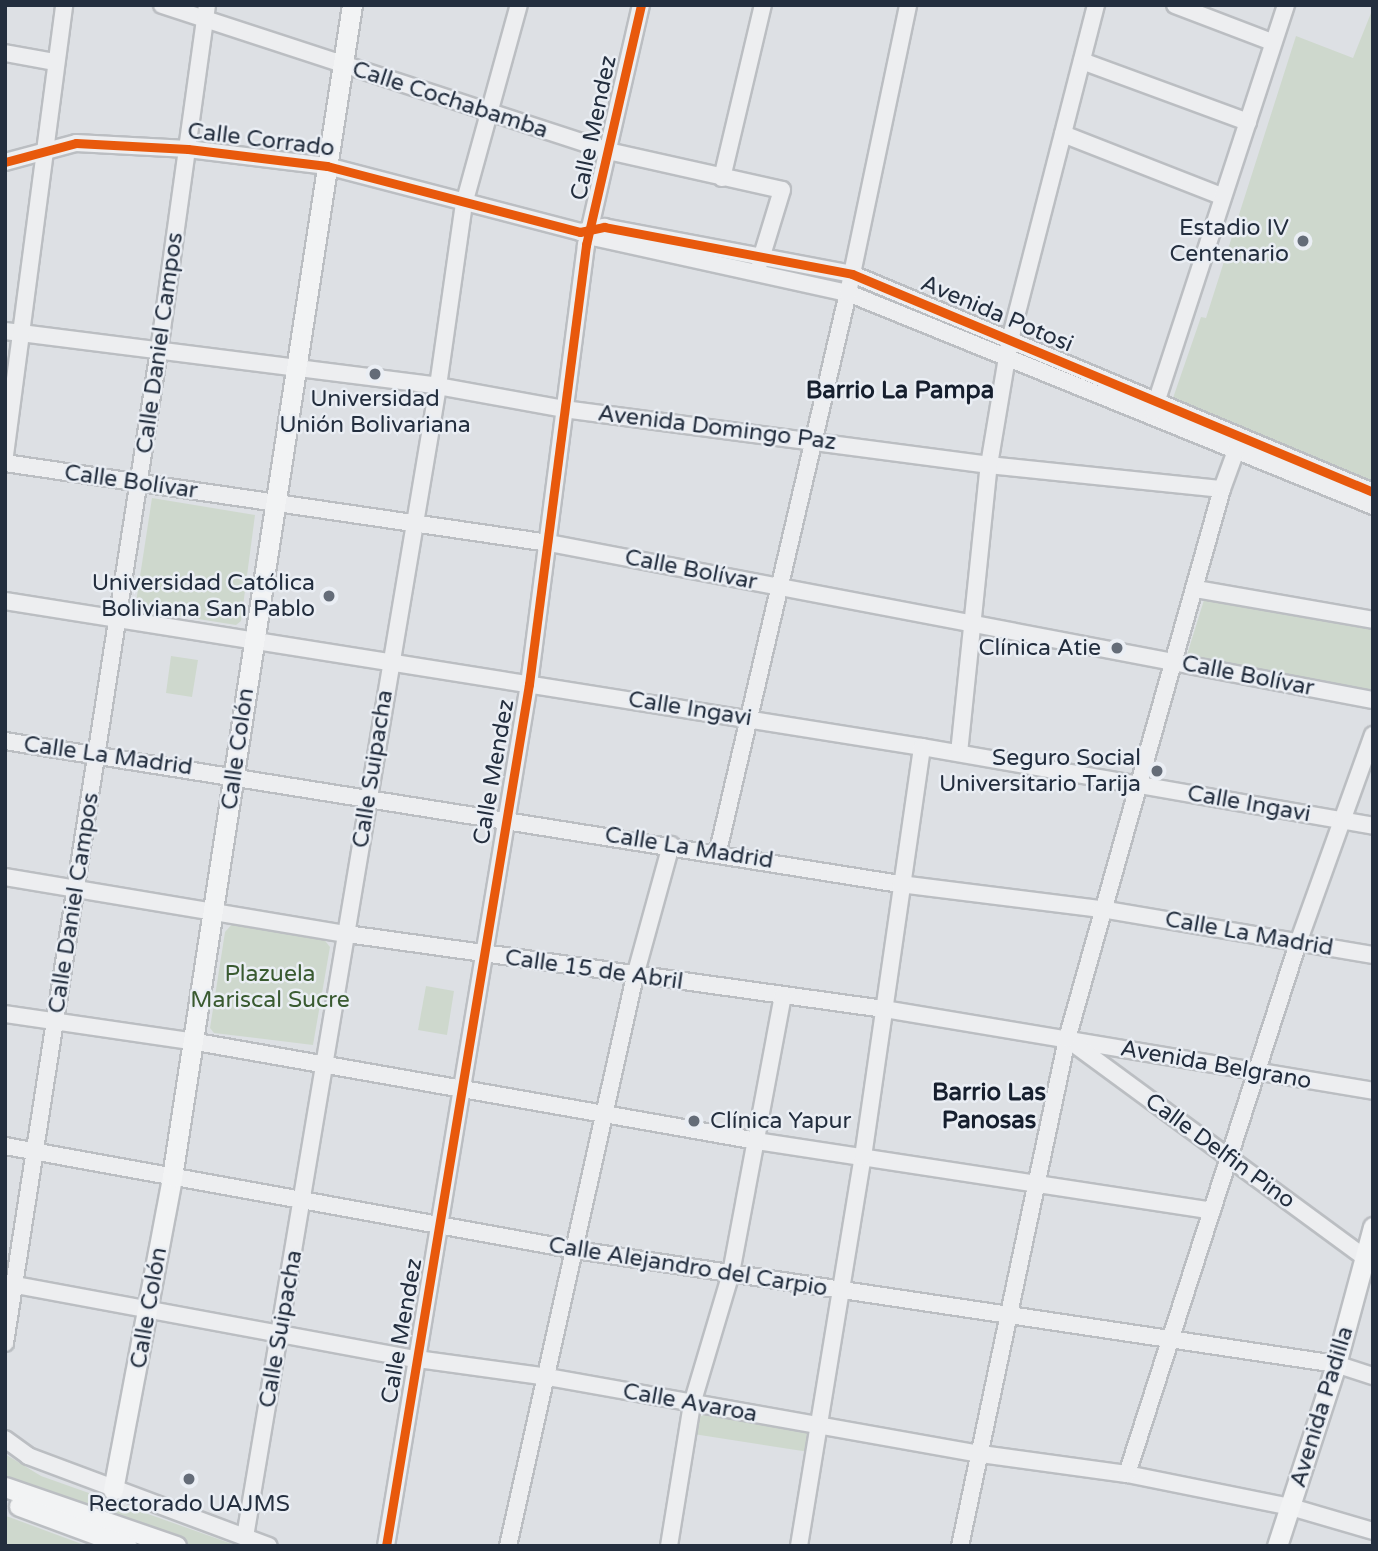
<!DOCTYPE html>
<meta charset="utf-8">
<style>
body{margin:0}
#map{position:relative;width:1378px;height:1551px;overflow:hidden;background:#dde0e4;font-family:"Varela Round",sans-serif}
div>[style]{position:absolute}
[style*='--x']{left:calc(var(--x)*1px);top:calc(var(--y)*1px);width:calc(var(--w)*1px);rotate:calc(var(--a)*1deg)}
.green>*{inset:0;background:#ced8cd}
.roads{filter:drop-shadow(2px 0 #bbbec2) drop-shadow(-2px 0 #bbbec2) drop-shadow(0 2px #bbbec2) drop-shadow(0 -2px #bbbec2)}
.minor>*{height:16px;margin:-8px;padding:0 8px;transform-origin:8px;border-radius:8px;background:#edeef0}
.major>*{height:19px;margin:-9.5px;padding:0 9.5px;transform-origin:9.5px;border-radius:9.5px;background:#f2f3f4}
.cycleway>*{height:9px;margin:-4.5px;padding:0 4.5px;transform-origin:4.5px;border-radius:4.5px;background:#e8590c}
.dots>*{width:19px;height:19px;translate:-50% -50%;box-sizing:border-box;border:4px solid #eaeef4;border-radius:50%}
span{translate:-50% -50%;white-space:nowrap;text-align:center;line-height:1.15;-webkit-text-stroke:5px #eaeef4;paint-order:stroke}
.street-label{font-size:23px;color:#232e3e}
.poi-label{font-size:23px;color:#232e3e}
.right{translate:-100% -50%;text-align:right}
.left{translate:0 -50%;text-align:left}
.park-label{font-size:23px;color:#395a30}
.neighbourhood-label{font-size:24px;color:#161f2e;font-weight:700}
.frame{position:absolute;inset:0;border:7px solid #232e3e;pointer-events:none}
</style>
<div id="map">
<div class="green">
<div style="clip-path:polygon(1373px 8px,1373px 481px,1173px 398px,1201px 317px,1206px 318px,1296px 36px,1353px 58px)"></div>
<div style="clip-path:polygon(152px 498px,255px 515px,241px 621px,236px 625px,135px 609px)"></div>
<div style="clip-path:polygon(1204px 600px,1373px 628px,1373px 692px,1186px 658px)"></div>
<div style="clip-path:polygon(171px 656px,198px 660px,192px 697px,166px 693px)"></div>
<div style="clip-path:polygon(233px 923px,322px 937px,330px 947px,313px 1045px,214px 1033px,210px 1028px,225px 932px)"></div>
<div style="clip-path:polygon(426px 986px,454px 991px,447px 1035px,418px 1030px)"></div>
<div style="clip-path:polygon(693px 1406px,814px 1425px,809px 1452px,687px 1433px)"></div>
<div style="clip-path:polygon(5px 1454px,41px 1476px,238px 1546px,191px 1546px,23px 1489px,5px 1482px)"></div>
<div style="clip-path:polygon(5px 1516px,9px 1517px,87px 1546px,5px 1546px)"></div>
</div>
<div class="roads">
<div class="minor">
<div style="--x:162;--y:5;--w:469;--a:18.1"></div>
<div style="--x:608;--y:151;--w:178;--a:12.6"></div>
<div style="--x:782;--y:190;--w:75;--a:107"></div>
<div style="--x:1175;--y:5;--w:104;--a:20.9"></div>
<div style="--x:5;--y:53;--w:51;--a:10.2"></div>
<div style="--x:1082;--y:61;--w:177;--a:20.2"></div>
<div style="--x:1063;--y:134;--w:170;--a:21.4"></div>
<div style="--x:5;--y:162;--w:73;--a:-15"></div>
<div style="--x:76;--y:143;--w:112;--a:3.1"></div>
<div style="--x:188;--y:149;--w:140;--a:7"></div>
<div style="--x:327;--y:166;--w:261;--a:14.6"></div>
<div style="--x:580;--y:232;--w:25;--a:-12"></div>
<div style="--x:604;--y:227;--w:252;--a:10.7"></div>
<div style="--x:852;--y:274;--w:565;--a:22.71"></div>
<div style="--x:722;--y:178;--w:178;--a:-76.7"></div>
<div style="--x:591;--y:232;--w:8;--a:45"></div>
<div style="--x:597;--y:238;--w:257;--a:12.4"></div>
<div style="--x:848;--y:293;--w:567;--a:22.08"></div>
<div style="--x:5;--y:331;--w:436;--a:7.2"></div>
<div style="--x:438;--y:386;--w:128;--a:10.3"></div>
<div style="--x:564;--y:409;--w:429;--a:7.5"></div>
<div style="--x:989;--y:465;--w:234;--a:5.9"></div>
<div style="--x:1153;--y:412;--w:428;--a:-71.9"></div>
<div style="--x:5;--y:455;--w:454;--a:-82.5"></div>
<div style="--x:5;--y:463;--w:550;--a:8.37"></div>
<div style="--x:549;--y:543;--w:839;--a:10.79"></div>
<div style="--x:1196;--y:589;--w:180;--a:9.9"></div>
<div style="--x:5;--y:601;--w:929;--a:9.05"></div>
<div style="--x:922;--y:747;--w:458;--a:9.9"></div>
<div style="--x:5;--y:741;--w:906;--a:9.08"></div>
<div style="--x:900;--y:884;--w:203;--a:7.1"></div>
<div style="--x:1101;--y:909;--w:276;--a:9.6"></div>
<div style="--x:959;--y:753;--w:290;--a:-84.1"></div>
<div style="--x:989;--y:465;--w:127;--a:-80.5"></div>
<div style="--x:1010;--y:340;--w:346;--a:-75.6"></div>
<div style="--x:718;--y:851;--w:573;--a:-76.89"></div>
<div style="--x:848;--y:293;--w:294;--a:-78.2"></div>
<div style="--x:5;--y:877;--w:347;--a:9.5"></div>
<div style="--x:347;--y:934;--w:542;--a:7.95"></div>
<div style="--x:884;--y:1009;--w:496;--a:9.5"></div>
<div style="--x:5;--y:1014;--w:188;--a:8.3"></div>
<div style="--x:191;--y:1041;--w:575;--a:10.02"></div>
<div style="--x:757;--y:1141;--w:460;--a:8.7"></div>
<div style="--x:1070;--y:1041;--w:368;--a:36.3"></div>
<div style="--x:5;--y:1146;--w:580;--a:10.32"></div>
<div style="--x:576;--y:1250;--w:769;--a:8.53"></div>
<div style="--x:1336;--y:1364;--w:39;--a:18"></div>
<div style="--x:5;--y:1283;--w:419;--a:10.5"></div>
<div style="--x:417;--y:1359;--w:132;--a:7.8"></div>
<div style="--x:548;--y:1377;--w:440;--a:10.1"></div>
<div style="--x:981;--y:1454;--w:147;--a:7.8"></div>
<div style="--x:1127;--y:1474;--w:167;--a:11.4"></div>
<div style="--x:1291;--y:1507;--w:85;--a:16.3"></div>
<div style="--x:5;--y:1343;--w:1004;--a:-81.18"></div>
<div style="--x:159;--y:351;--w:349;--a:-82.1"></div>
<div style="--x:5;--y:1439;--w:29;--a:36"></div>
<div style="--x:28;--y:1456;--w:257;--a:20.5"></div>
<div style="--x:1127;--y:1474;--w:558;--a:-72.15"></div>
<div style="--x:1298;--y:943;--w:221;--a:-70.2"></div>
<div style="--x:245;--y:1537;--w:1167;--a:-80.48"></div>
<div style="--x:438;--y:386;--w:184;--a:-81.9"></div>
<div style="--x:464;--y:204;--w:206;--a:-74.6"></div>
<div style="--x:386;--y:1546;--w:874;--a:-80.58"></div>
<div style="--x:529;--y:684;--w:443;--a:-82.6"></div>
<div style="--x:586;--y:245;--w:246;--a:-77.1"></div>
<div style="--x:508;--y:1546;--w:584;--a:-77.44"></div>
<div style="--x:635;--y:976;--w:136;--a:-74.6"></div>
<div style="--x:669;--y:1546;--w:144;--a:-80.8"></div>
<div style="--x:692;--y:1404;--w:137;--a:-73.4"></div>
<div style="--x:731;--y:1273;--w:282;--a:-79.4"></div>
<div style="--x:799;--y:1546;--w:394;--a:-80.7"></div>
<div style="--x:863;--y:1157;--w:414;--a:-81.8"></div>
<div style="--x:960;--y:1546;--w:518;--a:-78.08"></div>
<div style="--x:1067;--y:1039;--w:571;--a:-74.26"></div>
<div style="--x:1222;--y:489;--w:55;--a:-69.9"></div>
</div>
<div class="major">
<div style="--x:5;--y:1487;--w:181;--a:19"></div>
<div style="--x:113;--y:1490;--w:319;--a:-79.3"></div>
<div style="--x:172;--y:1177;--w:1186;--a:-81.27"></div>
<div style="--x:19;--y:1506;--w:115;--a:20.3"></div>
<div style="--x:1277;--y:1546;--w:191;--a:-72"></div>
<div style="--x:1336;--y:1364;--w:142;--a:-74.9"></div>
</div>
</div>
<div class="cycleway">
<div style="--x:5;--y:162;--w:73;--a:-15"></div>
<div style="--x:76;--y:143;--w:112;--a:3.1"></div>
<div style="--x:188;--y:149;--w:140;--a:7"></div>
<div style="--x:327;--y:166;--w:261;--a:14.6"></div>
<div style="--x:580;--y:232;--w:25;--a:-12"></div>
<div style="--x:604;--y:227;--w:252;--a:10.7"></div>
<div style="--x:852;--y:274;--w:565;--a:22.71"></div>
<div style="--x:386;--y:1546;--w:874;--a:-80.58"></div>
<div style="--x:529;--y:684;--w:443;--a:-82.6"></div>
<div style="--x:586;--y:245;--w:246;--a:-77.1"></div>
</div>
<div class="dots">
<div style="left:1303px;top:241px;background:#646c78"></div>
<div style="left:375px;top:374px;background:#646c78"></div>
<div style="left:329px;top:596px;background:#646c78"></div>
<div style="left:1117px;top:648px;background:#646c78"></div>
<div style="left:1157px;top:771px;background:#646c78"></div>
<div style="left:694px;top:1121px;background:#646c78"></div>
<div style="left:189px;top:1479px;background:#646c78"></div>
</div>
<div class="street-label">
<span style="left:450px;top:100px;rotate:18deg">Calle Cochabamba</span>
<span style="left:594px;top:128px;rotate:-78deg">Calle Mendez</span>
<span style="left:261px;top:140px;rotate:7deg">Calle Corrado</span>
<span style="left:997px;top:314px;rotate:23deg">Avenida Potosi</span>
<span style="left:160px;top:343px;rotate:-82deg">Calle Daniel Campos</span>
<span style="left:717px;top:428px;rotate:7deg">Avenida Domingo Paz</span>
<span style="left:131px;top:482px;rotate:8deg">Calle Bolívar</span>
<span style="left:691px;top:570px;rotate:11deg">Calle Bolívar</span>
<span style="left:1248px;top:676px;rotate:11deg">Calle Bolívar</span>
<span style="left:690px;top:709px;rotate:9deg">Calle Ingavi</span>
<span style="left:238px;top:749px;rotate:-82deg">Calle Colón</span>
<span style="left:108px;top:756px;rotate:8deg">Calle La Madrid</span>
<span style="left:373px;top:769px;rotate:-81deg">Calle Suipacha</span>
<span style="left:494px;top:772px;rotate:-80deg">Calle Mendez</span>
<span style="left:1249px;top:804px;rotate:10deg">Calle Ingavi</span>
<span style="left:689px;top:848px;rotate:9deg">Calle La Madrid</span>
<span style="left:74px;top:903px;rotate:-81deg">Calle Daniel Campos</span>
<span style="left:1249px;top:934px;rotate:10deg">Calle La Madrid</span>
<span style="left:594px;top:970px;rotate:8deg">Calle 15 de Abril</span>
<span style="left:1216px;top:1065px;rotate:10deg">Avenida Belgrano</span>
<span style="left:1220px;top:1151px;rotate:36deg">Calle Delfin Pino</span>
<span style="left:688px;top:1267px;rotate:9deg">Calle Alejandro del Carpio</span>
<span style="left:149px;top:1308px;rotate:-80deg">Calle Colón</span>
<span style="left:281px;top:1329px;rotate:-80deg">Calle Suipacha</span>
<span style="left:402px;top:1331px;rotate:-80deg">Calle Mendez</span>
<span style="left:690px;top:1403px;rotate:10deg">Calle Avaroa</span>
<span style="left:1322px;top:1407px;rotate:-73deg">Avenida Padilla</span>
</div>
<div class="poi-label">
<span class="right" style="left:1289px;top:241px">Estadio IV<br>Centenario</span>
<span style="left:375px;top:412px">Universidad<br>Unión Bolivariana</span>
<span class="right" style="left:315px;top:596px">Universidad Católica<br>Boliviana San Pablo</span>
<span class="right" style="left:1101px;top:648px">Clínica Atie</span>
<span class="right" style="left:1141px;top:771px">Seguro Social<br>Universitario Tarija</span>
<span class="left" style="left:710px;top:1121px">Clínica Yapur</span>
<span style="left:189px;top:1504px">Rectorado UAJMS</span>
</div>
<div class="park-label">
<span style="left:270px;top:987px">Plazuela<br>Mariscal Sucre</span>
</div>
<div class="neighbourhood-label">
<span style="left:900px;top:391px">Barrio La Pampa</span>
<span style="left:989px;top:1107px">Barrio Las<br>Panosas</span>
</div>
<div class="frame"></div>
</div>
